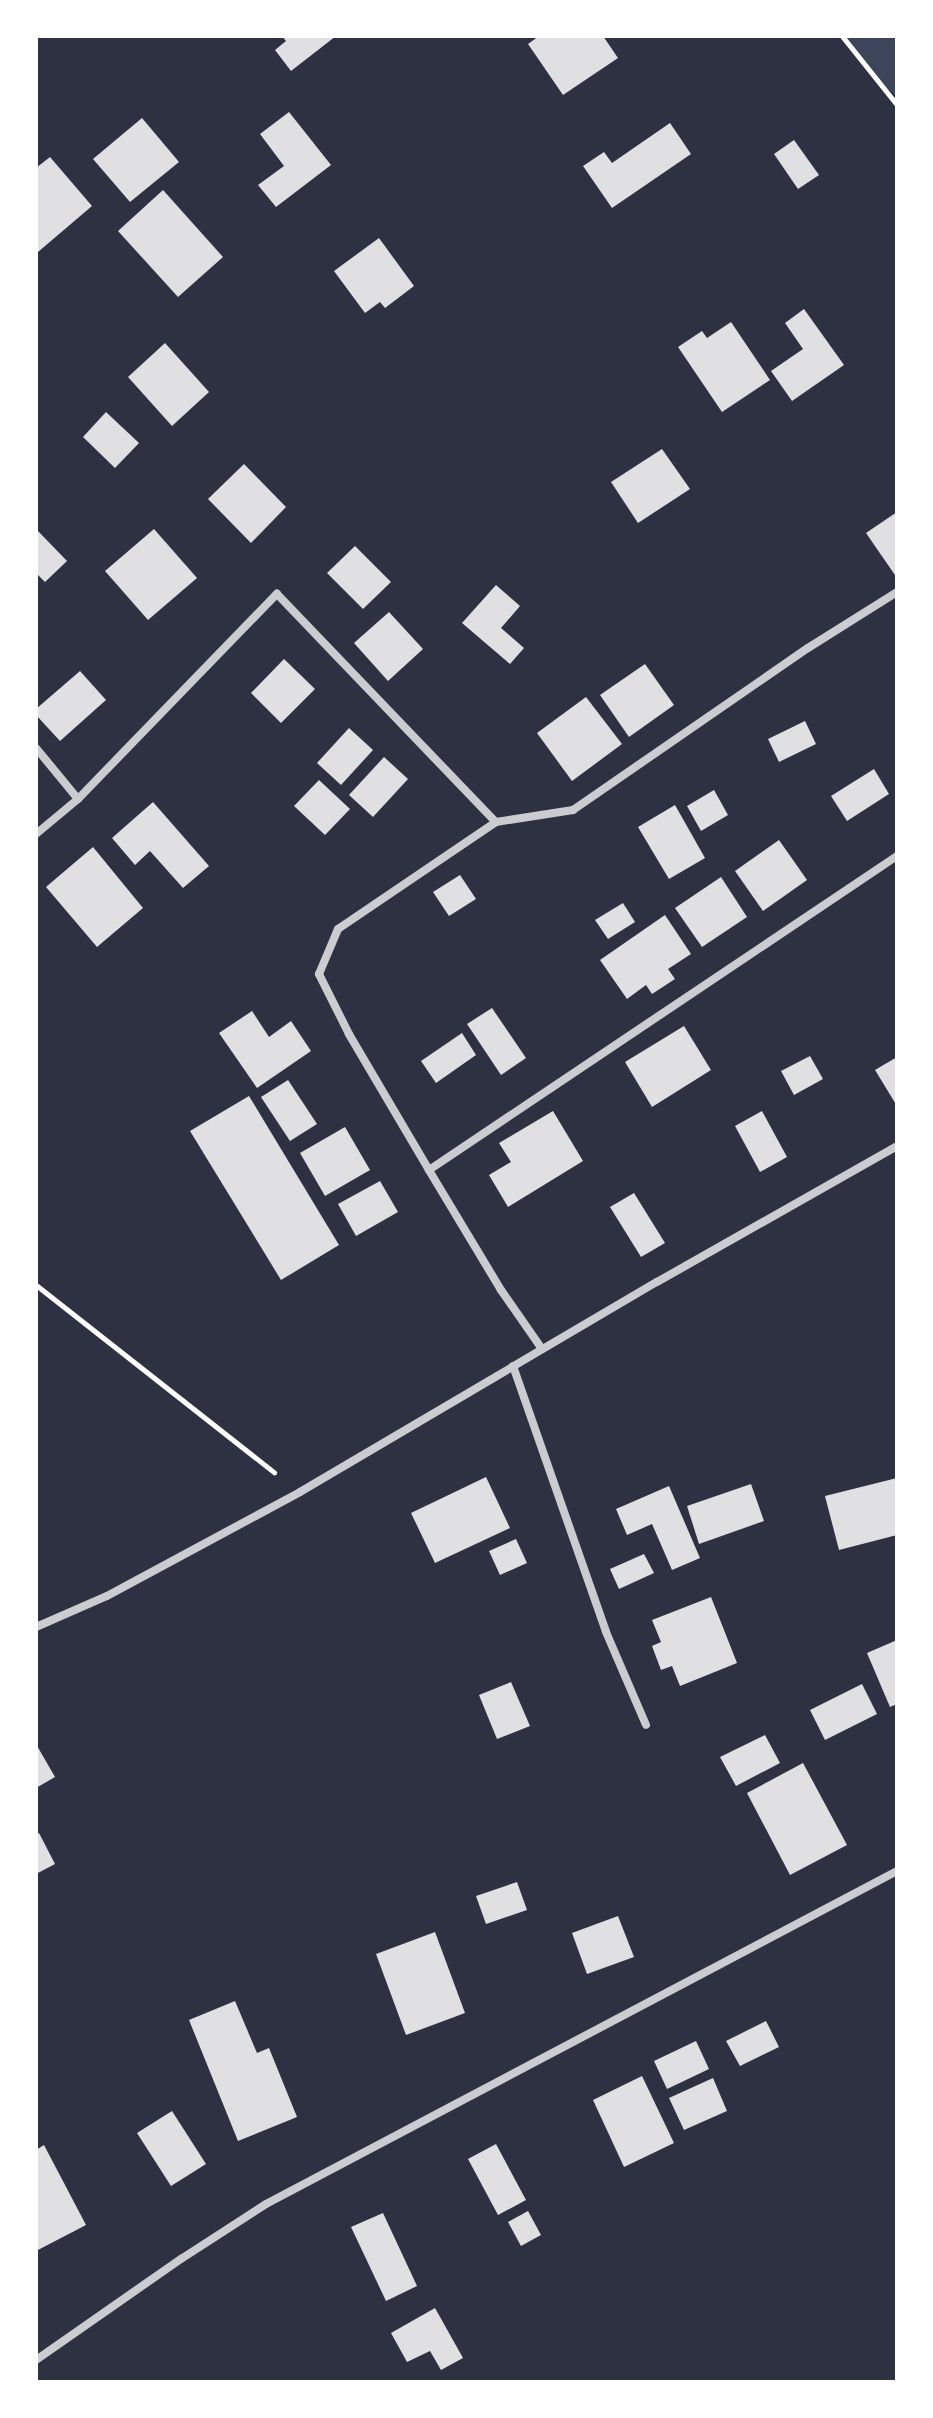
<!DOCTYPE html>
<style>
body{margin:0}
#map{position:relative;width:933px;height:2418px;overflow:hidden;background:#2d3142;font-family:"Fira Sans Condensed",sans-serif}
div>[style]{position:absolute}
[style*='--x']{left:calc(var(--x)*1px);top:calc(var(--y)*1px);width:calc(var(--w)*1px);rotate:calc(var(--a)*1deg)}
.green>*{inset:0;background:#3c4559}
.building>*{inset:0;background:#e0e0e3}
.path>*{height:5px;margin:-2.5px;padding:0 2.5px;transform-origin:2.5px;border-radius:2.5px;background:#fff}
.minor>*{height:8px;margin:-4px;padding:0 4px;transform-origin:4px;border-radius:4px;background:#caccd0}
span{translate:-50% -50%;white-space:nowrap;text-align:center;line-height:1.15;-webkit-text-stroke:6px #fff;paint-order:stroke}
.frame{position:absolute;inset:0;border:38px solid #fff;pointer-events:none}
</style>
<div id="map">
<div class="green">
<div style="clip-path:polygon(842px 36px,897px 36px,897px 96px,881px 84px)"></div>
</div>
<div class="building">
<div style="clip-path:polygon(282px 36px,336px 36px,291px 71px,275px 50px,286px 41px)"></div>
<div style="clip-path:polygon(539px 36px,603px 36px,618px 58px,563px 95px,528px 44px)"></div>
<div style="clip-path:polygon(289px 112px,331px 165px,276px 207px,258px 185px,284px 166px,260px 134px)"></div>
<div style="clip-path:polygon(142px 118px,179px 162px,130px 202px,93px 159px)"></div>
<div style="clip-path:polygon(670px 123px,691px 154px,612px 208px,583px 166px,604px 152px,612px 163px)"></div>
<div style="clip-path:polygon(794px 140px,819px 175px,798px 189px,774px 154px)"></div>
<div style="clip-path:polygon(50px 157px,92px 206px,38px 252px,36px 168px)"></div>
<div style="clip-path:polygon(163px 190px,223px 257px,178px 297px,118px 231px)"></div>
<div style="clip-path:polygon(379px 238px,414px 286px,385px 308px,380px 302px,365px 313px,334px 271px)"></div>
<div style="clip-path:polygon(804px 309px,844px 365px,792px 401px,771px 371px,803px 349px,785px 323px)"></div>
<div style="clip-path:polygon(731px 322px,770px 380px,722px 412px,678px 347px,702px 331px,707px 338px)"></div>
<div style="clip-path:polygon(165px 343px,209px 392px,172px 426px,128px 377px)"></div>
<div style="clip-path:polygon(106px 412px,139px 443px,115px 468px,83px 437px)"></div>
<div style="clip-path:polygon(662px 449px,690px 489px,638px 523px,611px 482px)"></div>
<div style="clip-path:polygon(244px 464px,286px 507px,251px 543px,208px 499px)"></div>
<div style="clip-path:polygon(897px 512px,897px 578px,866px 533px)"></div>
<div style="clip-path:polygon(36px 529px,67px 561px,45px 582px,36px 573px)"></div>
<div style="clip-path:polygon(154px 529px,197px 578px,148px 620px,105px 571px)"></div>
<div style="clip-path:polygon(355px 546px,391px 582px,363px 609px,327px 573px)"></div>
<div style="clip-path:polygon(496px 585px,520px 606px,501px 628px,524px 648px,510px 664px,462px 623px)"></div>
<div style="clip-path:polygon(389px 612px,423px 649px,388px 681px,354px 643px)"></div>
<div style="clip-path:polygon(284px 659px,315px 689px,281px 723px,251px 693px)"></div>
<div style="clip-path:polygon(645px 664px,674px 705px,629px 737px,600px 695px)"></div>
<div style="clip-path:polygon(80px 671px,106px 700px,60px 741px,36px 715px,36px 709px)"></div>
<div style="clip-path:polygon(586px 697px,622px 744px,572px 781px,537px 733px)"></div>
<div style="clip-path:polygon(805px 721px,816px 744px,779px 762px,768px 739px)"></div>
<div style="clip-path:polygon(349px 728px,373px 750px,341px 785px,317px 763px)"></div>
<div style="clip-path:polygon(384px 757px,408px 779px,373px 817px,349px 795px)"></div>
<div style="clip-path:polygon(874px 769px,889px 794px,847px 821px,831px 796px)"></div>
<div style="clip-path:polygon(319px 780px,350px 809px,325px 835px,294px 806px)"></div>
<div style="clip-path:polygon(714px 790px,728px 815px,701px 831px,687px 806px)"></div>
<div style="clip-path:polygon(153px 802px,209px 866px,183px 888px,150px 851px,135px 865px,112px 838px)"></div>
<div style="clip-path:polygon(675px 805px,705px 858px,669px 879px,638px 827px)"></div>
<div style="clip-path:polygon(779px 840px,807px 880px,763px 911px,735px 871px)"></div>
<div style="clip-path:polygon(93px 847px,143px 908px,97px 947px,46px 887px)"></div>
<div style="clip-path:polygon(460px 875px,476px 899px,449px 916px,433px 892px)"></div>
<div style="clip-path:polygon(721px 877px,747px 917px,702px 947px,675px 908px)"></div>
<div style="clip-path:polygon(623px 903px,635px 922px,608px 939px,595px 920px)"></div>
<div style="clip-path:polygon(665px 915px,691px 954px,668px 969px,675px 979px,652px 994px,646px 985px,627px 999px,600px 960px)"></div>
<div style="clip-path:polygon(492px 1008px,526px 1058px,501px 1075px,467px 1024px)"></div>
<div style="clip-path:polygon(252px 1011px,269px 1037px,291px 1021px,311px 1051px,257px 1088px,219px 1033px)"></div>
<div style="clip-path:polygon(684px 1026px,711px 1070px,652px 1107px,625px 1062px)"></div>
<div style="clip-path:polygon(462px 1033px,476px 1055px,436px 1083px,421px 1061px)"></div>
<div style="clip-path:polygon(810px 1056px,823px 1079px,794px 1095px,781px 1071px)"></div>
<div style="clip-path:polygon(897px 1057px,897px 1106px,875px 1070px)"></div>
<div style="clip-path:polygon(288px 1080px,317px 1124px,290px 1141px,261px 1097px)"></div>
<div style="clip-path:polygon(249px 1096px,339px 1245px,281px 1280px,190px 1131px)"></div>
<div style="clip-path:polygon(553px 1111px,583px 1161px,508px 1207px,489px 1175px,511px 1162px,499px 1143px)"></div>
<div style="clip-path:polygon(762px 1111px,787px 1157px,760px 1172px,735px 1126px)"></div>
<div style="clip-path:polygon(345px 1127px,370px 1170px,325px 1196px,300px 1153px)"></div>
<div style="clip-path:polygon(380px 1181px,398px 1212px,356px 1236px,338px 1204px)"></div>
<div style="clip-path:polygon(634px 1193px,665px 1243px,641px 1257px,610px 1207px)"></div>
<div style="clip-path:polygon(486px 1477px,510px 1528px,435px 1563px,411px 1513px)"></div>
<div style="clip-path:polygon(897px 1478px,897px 1535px,839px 1550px,825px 1496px)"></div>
<div style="clip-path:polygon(751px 1484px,764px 1521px,699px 1544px,687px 1506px)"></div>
<div style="clip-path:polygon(669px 1486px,700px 1558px,672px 1570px,652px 1524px,627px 1535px,616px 1509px)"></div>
<div style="clip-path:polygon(516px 1539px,527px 1563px,500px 1575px,489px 1551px)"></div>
<div style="clip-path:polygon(644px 1554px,654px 1573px,619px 1589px,610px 1569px)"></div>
<div style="clip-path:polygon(711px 1597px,737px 1663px,680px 1686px,672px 1666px,661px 1670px,652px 1646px,661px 1642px,652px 1620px)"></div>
<div style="clip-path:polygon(897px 1640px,897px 1704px,890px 1707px,867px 1653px)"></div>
<div style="clip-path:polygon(511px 1682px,530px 1726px,497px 1739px,479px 1695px)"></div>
<div style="clip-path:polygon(862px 1684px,877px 1714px,825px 1740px,810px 1710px)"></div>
<div style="clip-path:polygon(765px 1735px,780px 1763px,736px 1786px,720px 1757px)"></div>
<div style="clip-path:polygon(36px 1744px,55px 1777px,36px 1788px)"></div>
<div style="clip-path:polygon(803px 1763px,847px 1845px,790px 1875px,747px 1793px)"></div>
<div style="clip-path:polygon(39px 1833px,55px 1864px,36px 1874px,36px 1835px)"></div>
<div style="clip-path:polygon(517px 1882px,527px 1910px,486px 1924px,476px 1896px)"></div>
<div style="clip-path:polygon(618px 1916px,634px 1957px,587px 1974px,572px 1933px)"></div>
<div style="clip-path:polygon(435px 1932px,465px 2013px,406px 2035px,376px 1954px)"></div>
<div style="clip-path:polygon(235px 2001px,257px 2053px,269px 2048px,297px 2117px,238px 2141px,189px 2020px)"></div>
<div style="clip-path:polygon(766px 2021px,779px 2047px,740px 2066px,726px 2041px)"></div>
<div style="clip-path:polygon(696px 2041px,709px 2069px,667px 2089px,654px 2061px)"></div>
<div style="clip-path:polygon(642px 2076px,674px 2143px,624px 2167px,593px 2100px)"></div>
<div style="clip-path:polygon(713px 2078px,727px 2111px,684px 2130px,669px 2098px)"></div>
<div style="clip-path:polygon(172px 2111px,206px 2164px,171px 2186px,137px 2133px)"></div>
<div style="clip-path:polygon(496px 2144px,526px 2200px,498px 2215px,468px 2159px)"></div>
<div style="clip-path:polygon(44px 2145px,86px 2225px,36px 2251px,36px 2150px)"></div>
<div style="clip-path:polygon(528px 2211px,541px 2235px,521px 2246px,508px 2222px)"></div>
<div style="clip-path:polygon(383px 2213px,417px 2286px,386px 2301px,351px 2227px)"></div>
<div style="clip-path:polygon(435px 2308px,463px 2358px,441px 2370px,430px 2351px,407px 2362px,391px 2333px)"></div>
</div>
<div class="path">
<div style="--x:842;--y:36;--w:88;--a:51.4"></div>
<div style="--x:36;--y:1285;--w:303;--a:38.2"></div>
</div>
<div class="minor">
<div style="--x:36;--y:748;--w:66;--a:50.5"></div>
<div style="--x:36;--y:834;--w:55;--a:-39.8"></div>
<div style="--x:78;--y:799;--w:286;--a:-45.9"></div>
<div style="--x:277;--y:594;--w:316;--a:46.2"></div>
<div style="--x:429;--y:1170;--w:158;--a:-120.5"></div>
<div style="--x:349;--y:1034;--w:67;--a:-116.6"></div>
<div style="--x:319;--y:974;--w:49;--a:-67.1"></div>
<div style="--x:338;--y:929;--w:191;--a:-34.1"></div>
<div style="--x:496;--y:822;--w:78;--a:-8.9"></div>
<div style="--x:573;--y:810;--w:285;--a:-34.6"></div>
<div style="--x:808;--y:648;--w:105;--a:-32.2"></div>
<div style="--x:542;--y:1349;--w:72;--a:-124.8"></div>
<div style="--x:501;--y:1290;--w:140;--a:-121"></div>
<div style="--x:429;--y:1170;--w:564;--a:-33.86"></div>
<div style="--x:513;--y:1366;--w:282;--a:70.7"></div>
<div style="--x:606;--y:1632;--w:101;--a:66.7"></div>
<div style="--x:36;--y:1627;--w:77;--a:-23.6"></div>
<div style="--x:107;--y:1596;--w:219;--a:-28.3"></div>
<div style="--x:300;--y:1492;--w:414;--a:-30.5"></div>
<div style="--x:657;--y:1282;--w:276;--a:-29.5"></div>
<div style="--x:36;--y:2360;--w:177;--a:-34.9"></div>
<div style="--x:181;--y:2259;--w:101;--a:-32.9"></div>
<div style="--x:266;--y:2204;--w:713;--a:-27.82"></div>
</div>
<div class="frame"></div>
</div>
